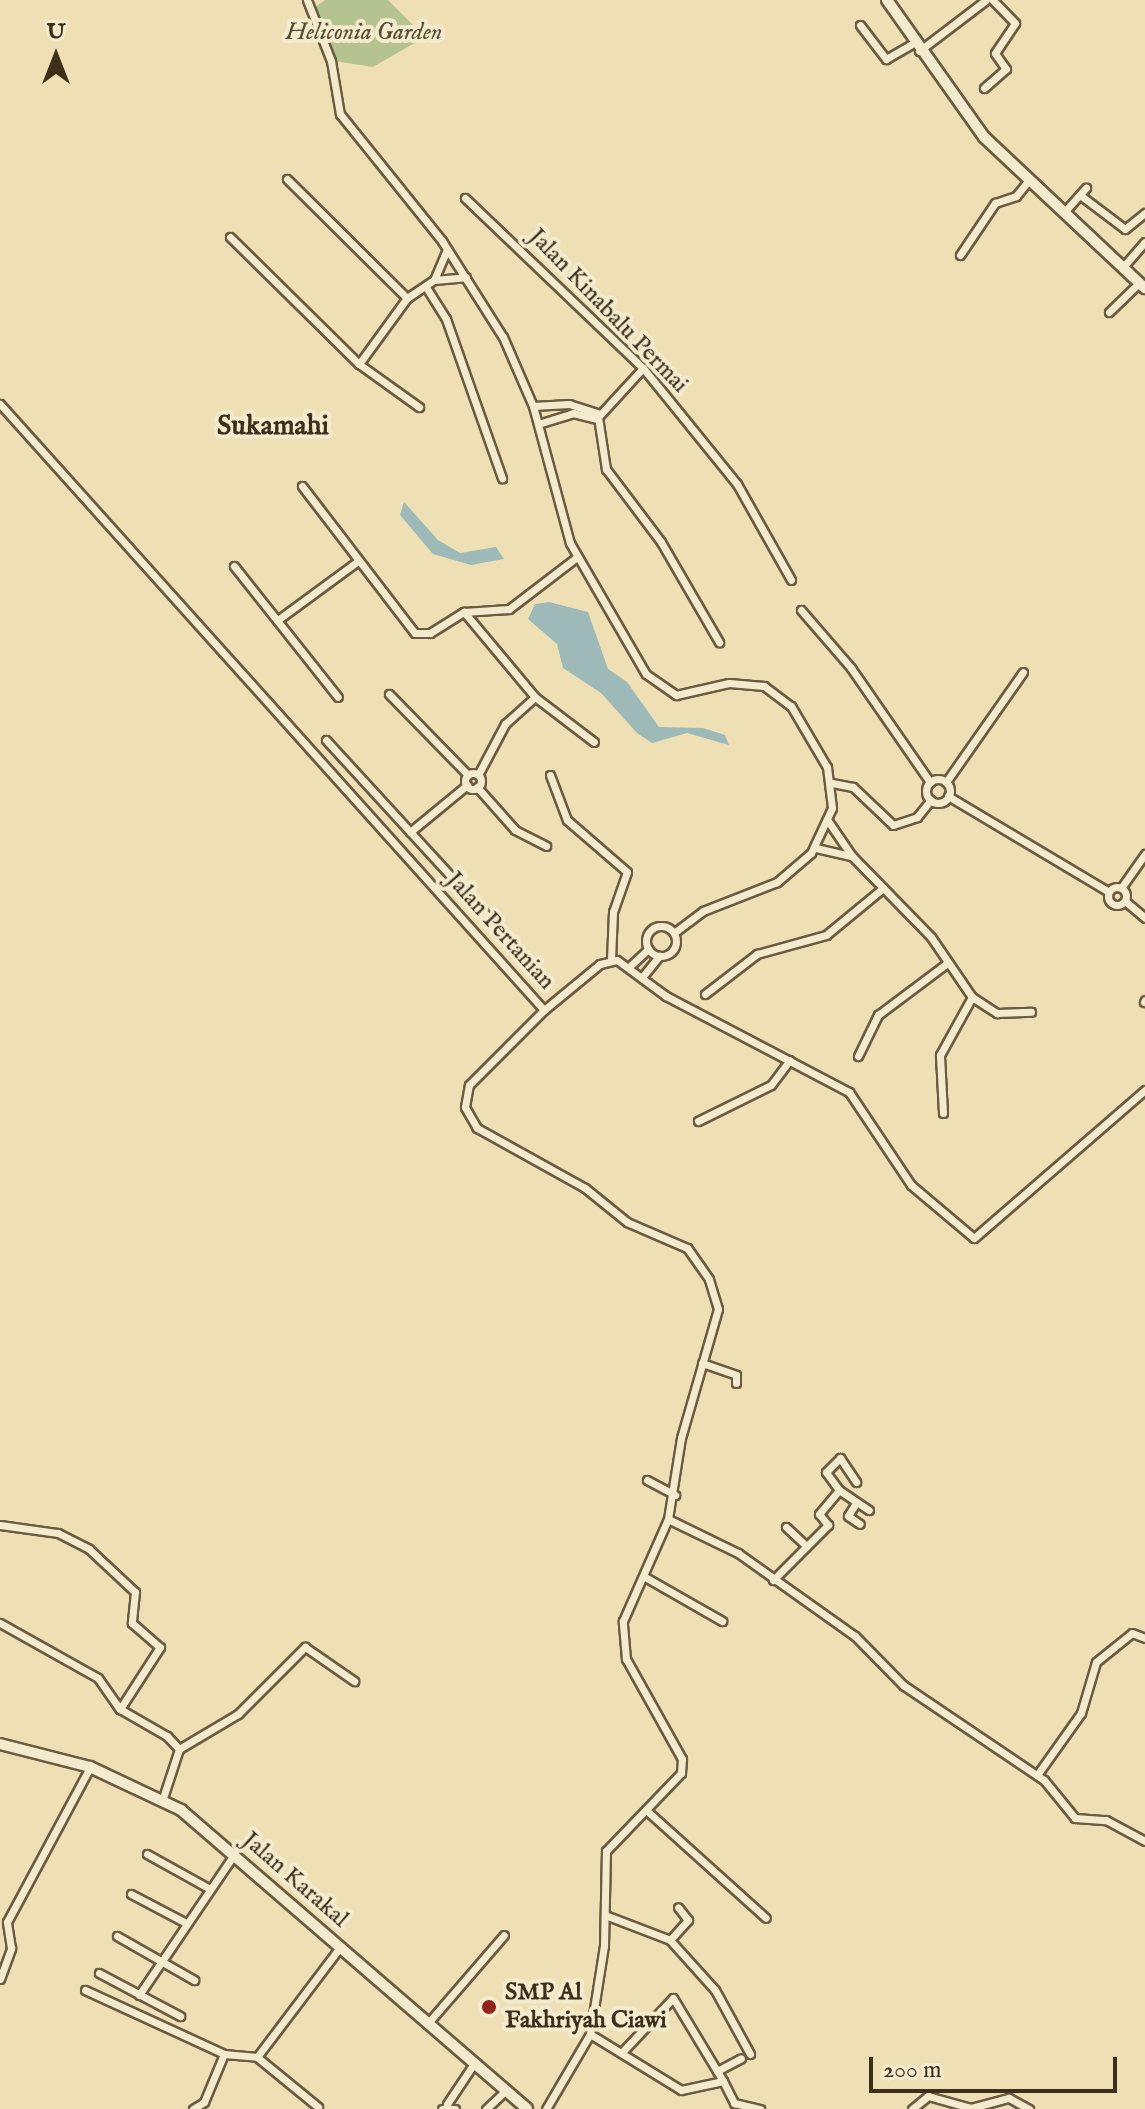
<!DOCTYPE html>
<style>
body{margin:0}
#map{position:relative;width:1145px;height:2109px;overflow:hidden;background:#eee0b4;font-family:"IM FELL English",serif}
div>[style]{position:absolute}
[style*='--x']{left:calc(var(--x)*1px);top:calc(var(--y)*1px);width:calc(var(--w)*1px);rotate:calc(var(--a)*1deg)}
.green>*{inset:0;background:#b5c390}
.water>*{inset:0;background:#9ebab8}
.roads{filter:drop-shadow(2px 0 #6a5b41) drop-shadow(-2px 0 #6a5b41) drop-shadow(0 2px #6a5b41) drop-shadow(0 -2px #6a5b41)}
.street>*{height:7px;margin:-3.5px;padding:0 3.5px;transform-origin:3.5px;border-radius:3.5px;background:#f4ebce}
.street>.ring{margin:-3.5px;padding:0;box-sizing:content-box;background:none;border:7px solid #f4ebce;border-radius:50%}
.secondary>*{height:10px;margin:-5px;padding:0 5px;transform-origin:5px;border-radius:5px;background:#f4ebce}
.dots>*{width:22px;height:22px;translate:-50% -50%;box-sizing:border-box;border:4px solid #f4ebce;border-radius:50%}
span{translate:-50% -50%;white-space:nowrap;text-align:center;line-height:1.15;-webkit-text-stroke:8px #f4ebce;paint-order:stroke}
.park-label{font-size:24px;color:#564d32;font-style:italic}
.street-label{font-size:24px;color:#3e2f1b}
.poi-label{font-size:24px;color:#3e2f1b;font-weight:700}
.left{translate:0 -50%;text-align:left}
.quarter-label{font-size:28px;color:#3e2f1b;font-weight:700}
.north{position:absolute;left:16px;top:16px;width:80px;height:80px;-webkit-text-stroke:6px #f4ebce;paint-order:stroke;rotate:0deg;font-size:22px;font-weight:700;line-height:32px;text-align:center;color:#3e2f1b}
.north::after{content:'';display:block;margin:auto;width:28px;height:36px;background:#3e2f1b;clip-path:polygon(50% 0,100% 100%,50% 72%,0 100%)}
.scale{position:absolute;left:869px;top:2057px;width:248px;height:36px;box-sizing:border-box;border:4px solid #3e2f1b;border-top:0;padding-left:10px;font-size:24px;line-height:28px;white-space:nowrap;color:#3e2f1b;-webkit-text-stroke:6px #f4ebce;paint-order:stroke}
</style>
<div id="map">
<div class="green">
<div style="clip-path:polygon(325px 0,388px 0,425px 37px,373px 67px,334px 61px,315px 7px)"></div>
</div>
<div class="water">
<div style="clip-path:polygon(404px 502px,438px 540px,460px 553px,496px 547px,504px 559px,471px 565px,433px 554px,400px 515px)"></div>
<div style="clip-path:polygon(549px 602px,588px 612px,608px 669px,627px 682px,659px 727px,703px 728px,725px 735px,729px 745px,687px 733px,652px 743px,637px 733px,601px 693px,563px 668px,557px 644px,528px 619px,535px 604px)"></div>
</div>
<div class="roads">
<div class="street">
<div style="--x:307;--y:0;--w:66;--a:68.5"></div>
<div style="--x:331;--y:61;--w:54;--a:80.4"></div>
<div style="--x:340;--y:114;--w:163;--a:51.2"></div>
<div style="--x:442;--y:241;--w:114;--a:57.6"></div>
<div style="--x:503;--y:337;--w:75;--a:66.5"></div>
<div style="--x:533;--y:406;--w:142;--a:74.9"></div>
<div style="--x:570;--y:543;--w:151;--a:59.9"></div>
<div style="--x:646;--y:674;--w:37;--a:35"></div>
<div style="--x:676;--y:695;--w:54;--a:-12.8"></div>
<div style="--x:729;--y:683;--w:35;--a:5"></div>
<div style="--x:764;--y:686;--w:34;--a:37"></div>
<div style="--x:791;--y:706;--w:71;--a:59.5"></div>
<div style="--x:827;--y:767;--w:41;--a:83"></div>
<div style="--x:832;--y:808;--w:50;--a:115"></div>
<div style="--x:811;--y:853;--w:45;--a:139.5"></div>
<div style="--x:777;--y:882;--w:79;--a:158.6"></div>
<div style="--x:703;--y:911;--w:35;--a:143"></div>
<div style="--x:860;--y:25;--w:43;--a:52.6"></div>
<div style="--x:886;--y:59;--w:32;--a:-30"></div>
<div style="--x:919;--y:51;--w:84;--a:-37.3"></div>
<div style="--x:984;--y:88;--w:29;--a:-41"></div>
<div style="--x:1006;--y:69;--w:19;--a:-125"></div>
<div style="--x:995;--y:53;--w:36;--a:-56"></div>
<div style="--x:1015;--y:23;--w:32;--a:-134"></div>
<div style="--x:287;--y:179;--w:169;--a:44.8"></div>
<div style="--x:1080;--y:195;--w:56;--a:37.1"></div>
<div style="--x:1125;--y:229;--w:26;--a:-39"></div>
<div style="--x:465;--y:198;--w:246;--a:43.7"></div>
<div style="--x:643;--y:368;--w:149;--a:51"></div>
<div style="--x:737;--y:484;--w:110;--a:60.6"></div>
<div style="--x:1066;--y:210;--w:30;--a:-48"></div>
<div style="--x:230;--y:237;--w:181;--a:44.6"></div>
<div style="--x:359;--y:364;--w:74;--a:35.6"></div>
<div style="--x:960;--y:255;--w:63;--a:-56.1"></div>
<div style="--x:995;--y:203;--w:22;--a:-18"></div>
<div style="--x:1016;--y:196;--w:21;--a:-51"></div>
<div style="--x:1123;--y:267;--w:33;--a:-49"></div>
<div style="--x:434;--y:280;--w:32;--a:-5"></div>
<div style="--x:426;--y:287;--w:38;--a:58"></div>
<div style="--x:446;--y:319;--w:169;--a:70.6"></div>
<div style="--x:1109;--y:312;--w:42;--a:-44"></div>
<div style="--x:359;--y:364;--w:82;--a:-54"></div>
<div style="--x:407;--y:298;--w:32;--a:-34"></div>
<div style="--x:434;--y:280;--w:33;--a:-67"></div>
<div style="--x:643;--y:368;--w:67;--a:132.6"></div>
<div style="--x:598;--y:417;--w:53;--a:81.3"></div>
<div style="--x:606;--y:469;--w:91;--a:53"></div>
<div style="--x:661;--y:542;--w:116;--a:59.9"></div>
<div style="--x:0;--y:404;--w:814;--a:48.09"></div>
<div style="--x:533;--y:406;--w:36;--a:-3"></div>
<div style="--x:569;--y:404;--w:32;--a:18"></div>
<div style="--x:538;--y:424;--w:37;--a:-17"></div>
<div style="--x:573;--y:413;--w:25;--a:14"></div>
<div style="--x:302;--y:486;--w:185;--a:52.5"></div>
<div style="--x:415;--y:633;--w:15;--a:0"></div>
<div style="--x:430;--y:633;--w:40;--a:-32"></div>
<div style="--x:464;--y:612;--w:45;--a:-3.8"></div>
<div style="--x:509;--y:609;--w:86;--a:-37.4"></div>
<div style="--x:234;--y:566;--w:167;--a:51.6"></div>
<div style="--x:801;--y:610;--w:77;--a:49.2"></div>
<div style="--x:851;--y:668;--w:139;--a:55.3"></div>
<div style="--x:464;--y:612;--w:111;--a:50.1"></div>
<div style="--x:535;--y:697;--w:74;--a:37.3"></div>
<div style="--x:279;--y:619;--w:98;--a:-36.3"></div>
<div style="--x:389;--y:694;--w:113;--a:45.7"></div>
<div style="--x:326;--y:740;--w:320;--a:47.5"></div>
<div class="ring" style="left:465px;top:773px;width:9px;height:9px"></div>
<div style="--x:478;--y:775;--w:58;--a:-62.1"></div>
<div style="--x:505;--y:724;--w:40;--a:-42"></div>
<div style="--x:550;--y:775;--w:48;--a:69.3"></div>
<div style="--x:567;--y:820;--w:79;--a:40.9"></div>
<div style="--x:627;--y:872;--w:42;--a:109.3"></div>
<div style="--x:613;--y:912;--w:48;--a:92.4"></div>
<div class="ring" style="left:926px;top:779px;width:17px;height:17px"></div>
<div style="--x:946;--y:782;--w:134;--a:-55"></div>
<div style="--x:832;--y:783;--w:21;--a:11"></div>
<div style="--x:853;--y:787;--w:55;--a:43.5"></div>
<div style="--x:893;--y:825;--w:25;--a:-18"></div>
<div style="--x:917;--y:817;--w:22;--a:-51"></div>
<div style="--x:477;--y:787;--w:57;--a:48.5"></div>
<div style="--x:515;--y:830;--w:35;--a:27"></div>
<div style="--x:948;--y:796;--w:187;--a:30.8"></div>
<div style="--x:828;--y:821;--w:42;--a:55.6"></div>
<div style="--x:852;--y:856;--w:113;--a:45.7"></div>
<div style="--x:931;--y:937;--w:73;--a:55.7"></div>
<div style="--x:972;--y:997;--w:30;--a:33"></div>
<div style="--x:997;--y:1013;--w:34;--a:-2"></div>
<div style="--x:410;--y:832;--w:74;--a:-39.5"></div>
<div style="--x:816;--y:848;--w:37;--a:13"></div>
<div class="ring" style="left:1108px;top:887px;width:11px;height:11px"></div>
<div style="--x:1121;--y:888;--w:42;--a:-54.8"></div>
<div style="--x:1125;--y:901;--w:26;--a:40"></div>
<div class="ring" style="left:646px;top:926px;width:23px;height:23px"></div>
<div style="--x:630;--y:966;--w:25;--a:-43"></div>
<div style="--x:643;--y:976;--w:26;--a:-51"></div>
<div style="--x:705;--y:994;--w:66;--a:-37.6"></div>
<div style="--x:757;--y:954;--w:72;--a:-15.4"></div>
<div style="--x:826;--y:935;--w:74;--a:-39.5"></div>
<div style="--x:1144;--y:1002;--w:2;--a:-63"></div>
<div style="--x:858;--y:1056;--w:46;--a:-64"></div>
<div style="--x:878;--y:1015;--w:85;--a:-36.9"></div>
<div style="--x:943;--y:1113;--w:58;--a:-93"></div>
<div style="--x:940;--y:1055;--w:66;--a:-61.1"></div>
<div style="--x:698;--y:1121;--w:81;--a:-26.3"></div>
<div style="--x:771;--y:1085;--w:31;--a:-53"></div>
<div style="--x:702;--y:1363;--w:36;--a:19"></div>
<div style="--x:736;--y:1375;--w:8;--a:90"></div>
<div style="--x:647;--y:1480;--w:32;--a:28"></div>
<div style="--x:839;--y:1490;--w:36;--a:34"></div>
<div style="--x:856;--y:1503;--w:15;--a:122"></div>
<div style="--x:848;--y:1516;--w:14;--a:34"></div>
<div style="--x:668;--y:1519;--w:78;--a:25.9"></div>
<div style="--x:738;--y:1553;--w:143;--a:35.4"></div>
<div style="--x:855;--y:1636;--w:69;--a:45.6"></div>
<div style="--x:903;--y:1685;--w:170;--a:34"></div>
<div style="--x:1044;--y:1780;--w:49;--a:50.8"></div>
<div style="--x:1075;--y:1818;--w:31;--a:4"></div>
<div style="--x:1106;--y:1820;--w:44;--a:28.3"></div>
<div style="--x:0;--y:1525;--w:59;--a:7.9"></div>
<div style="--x:58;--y:1533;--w:35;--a:27"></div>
<div style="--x:89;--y:1549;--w:63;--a:43.1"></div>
<div style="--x:135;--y:1592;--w:31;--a:96"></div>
<div style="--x:132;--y:1623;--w:37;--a:41"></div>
<div style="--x:160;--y:1647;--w:74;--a:122.8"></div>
<div style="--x:786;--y:1527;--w:25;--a:43"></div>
<div style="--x:645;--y:1577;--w:89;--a:29.7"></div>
<div style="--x:773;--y:1580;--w:78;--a:-45"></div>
<div style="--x:828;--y:1525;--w:14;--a:-129"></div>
<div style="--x:819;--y:1514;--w:31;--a:-50"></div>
<div style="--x:839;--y:1490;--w:22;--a:-126"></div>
<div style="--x:826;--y:1472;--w:20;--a:-45"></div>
<div style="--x:840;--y:1458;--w:29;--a:56"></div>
<div style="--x:0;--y:1623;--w:112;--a:29.3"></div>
<div style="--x:98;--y:1678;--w:38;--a:55"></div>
<div style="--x:120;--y:1709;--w:54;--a:29.9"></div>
<div style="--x:167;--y:1736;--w:18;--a:47"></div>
<div style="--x:179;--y:1749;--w:52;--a:108.1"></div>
<div style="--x:179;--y:1749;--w:69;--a:-30.7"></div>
<div style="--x:238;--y:1714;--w:95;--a:-45"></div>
<div style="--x:305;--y:1647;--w:60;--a:34.8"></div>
<div style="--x:1037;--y:1775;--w:76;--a:-54.6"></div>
<div style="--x:1081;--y:1713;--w:53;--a:-73.6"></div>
<div style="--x:1096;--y:1662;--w:46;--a:-38.9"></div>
<div style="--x:1132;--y:1633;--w:14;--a:21"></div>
<div style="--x:646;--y:1810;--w:161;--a:42"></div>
<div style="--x:147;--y:1854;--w:70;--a:29.1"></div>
<div style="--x:131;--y:1894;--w:62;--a:27.8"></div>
<div style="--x:605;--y:1915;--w:70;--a:21"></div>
<div style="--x:670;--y:1940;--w:67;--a:48"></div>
<div style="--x:715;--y:1990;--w:73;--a:61.3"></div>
<div style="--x:117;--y:1936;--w:89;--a:29.7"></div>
<div style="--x:670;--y:1940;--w:27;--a:-48"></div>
<div style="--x:688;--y:1920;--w:16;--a:-128"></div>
<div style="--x:99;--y:1973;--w:92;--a:28"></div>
<div style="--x:0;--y:1979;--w:33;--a:-70"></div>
<div style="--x:11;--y:1948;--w:26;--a:-99"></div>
<div style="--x:7;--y:1922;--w:176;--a:-61.8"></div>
<div style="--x:85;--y:1990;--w:153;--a:24.7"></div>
<div style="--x:224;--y:2054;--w:33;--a:5"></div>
<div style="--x:257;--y:2057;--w:79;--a:39.3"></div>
<div style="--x:139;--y:1995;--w:171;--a:-55.9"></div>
<div style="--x:428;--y:2023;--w:116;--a:-49.2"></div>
<div style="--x:590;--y:2034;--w:107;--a:31.6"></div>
<div style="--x:681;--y:2090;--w:43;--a:-12.1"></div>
<div style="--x:723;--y:2081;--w:25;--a:63"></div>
<div style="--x:734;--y:2103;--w:27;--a:13"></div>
<div style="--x:624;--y:2050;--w:71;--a:-46.7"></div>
<div style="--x:673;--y:1998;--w:97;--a:58.9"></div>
<div style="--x:257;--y:2057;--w:139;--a:-52.9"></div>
<div style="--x:717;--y:2071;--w:27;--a:-28"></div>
<div style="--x:447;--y:2104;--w:47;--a:-56.3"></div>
<div style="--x:193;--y:2109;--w:13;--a:-32"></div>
<div style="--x:204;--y:2102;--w:52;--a:-67.4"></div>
<div style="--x:442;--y:2109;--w:13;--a:0"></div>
<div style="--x:486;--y:2109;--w:23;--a:-43"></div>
<div style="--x:546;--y:2109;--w:87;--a:-59.6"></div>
<div style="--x:590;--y:2034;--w:89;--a:-81"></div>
<div style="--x:604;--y:1946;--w:95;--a:-88.8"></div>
<div style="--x:606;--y:1851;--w:108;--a:-46.1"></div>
<div style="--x:681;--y:1773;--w:14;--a:-86"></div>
<div style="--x:682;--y:1759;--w:115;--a:-119.2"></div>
<div style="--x:626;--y:1659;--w:38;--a:-95"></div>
<div style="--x:623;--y:1621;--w:111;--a:-66.2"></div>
<div style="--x:668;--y:1519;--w:82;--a:-80.9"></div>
<div style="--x:681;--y:1438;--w:134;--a:-74"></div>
<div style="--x:718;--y:1309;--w:31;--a:-107"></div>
<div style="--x:709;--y:1279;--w:38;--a:-125"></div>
<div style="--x:687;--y:1248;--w:65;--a:-156.6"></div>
<div style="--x:627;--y:1222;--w:54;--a:-141"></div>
<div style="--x:585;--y:1188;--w:124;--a:-150.9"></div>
<div style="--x:477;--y:1128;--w:24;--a:-120"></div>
<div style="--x:465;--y:1107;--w:22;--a:-80"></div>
<div style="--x:469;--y:1085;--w:106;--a:-45"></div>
<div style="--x:544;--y:1010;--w:72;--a:-39.4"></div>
<div style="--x:600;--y:964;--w:17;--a:-13"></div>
<div style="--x:617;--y:960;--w:61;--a:36.3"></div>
<div style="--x:666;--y:996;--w:207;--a:27.7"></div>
<div style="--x:849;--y:1092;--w:112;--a:56.3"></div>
<div style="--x:911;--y:1185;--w:82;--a:40.1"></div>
<div style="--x:974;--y:1238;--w:226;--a:-40.9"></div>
<div style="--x:912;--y:2109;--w:21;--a:-39"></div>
<div style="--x:928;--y:2096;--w:45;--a:15.6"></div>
<div style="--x:971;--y:2108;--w:39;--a:-15"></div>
<div style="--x:1009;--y:2098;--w:23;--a:29"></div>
</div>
<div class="secondary">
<div style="--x:887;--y:0;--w:168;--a:54.7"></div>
<div style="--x:984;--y:137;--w:221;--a:43.2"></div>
<div style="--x:0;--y:1744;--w:93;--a:14.3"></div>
<div style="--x:90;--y:1767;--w:101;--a:25.3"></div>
<div style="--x:181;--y:1810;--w:457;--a:40.8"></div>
</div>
</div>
<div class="dots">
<div style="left:489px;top:2007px;background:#8f2418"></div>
</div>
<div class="park-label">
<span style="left:364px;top:33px">Heliconia Garden</span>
</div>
<div class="street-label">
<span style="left:608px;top:311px;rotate:46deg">Jalan Kinabalu Permai</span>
<span style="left:500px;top:931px;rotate:48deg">Jalan Pertanian</span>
<span style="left:295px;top:1880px;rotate:41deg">Jalan Karakal</span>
</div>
<div class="poi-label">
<span class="left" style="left:505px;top:2007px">SMP Al<br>Fakhriyah Ciawi</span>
</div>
<div class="quarter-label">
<span style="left:273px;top:427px">Sukamahi</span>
</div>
<div class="north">U</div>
<div class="scale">200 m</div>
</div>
